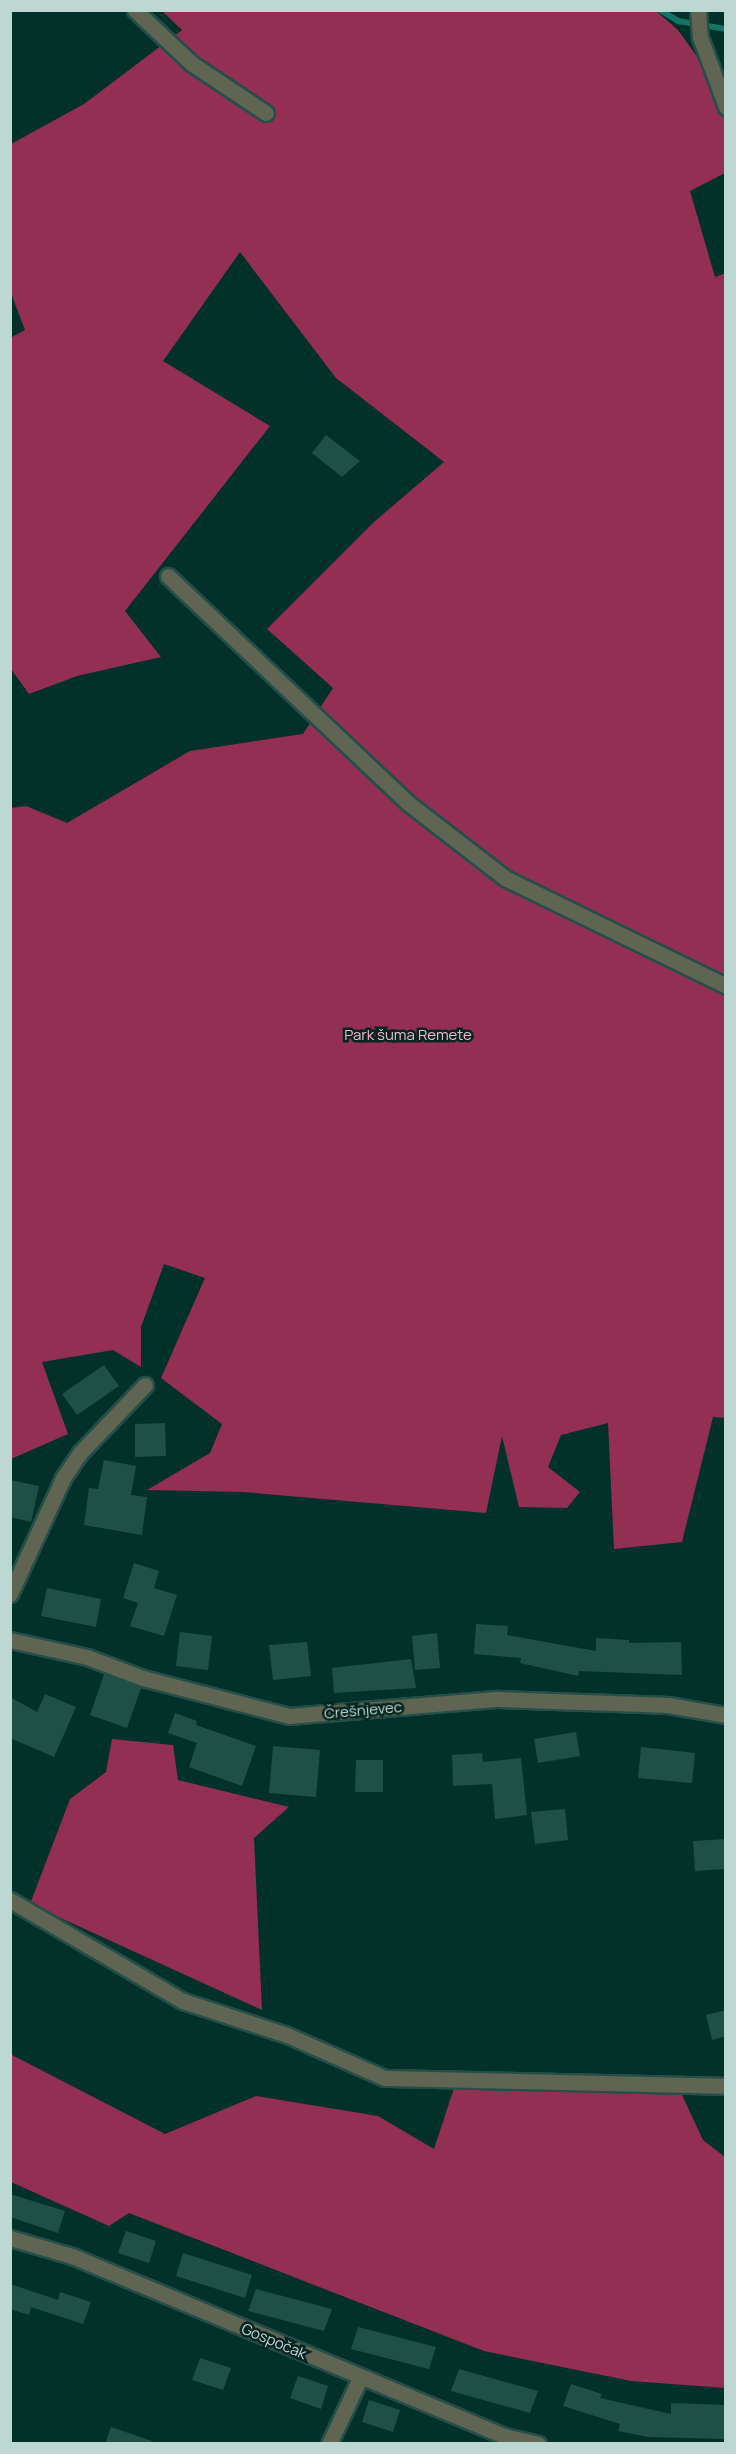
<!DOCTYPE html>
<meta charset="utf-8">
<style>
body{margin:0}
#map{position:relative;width:736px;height:2454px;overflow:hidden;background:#02312a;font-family:Manrope,sans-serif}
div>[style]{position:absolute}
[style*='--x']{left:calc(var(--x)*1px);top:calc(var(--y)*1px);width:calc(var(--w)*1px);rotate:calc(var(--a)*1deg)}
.forest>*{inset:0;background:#942f54}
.stream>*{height:6px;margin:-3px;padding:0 3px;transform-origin:3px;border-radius:3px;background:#187367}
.building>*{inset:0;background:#1e5048}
.roads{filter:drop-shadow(2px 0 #244f48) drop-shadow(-2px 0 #244f48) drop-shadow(0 2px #244f48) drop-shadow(0 -2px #244f48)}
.minor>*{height:15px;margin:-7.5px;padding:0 7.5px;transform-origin:7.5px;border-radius:7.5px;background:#5f6453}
span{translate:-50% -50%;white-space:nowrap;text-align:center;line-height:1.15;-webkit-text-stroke:5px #072520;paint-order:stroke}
.park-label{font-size:15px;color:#f3bac9}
.street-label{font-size:15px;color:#bdd8d2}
.frame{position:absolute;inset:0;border:12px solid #bdd8d2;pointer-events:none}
</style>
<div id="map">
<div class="forest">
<div style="clip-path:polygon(655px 10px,678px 30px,726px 97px,725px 173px,690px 191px,715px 277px,726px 273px,726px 1418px,713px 1417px,682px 1542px,614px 1549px,608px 1423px,561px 1435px,548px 1467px,580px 1492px,567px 1508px,519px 1507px,502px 1436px,486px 1513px,243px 1492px,147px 1490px,210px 1453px,222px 1424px,161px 1378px,205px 1278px,164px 1264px,141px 1327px,141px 1367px,113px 1350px,42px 1362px,68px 1434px,11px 1459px,11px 808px,26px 806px,67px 823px,190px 751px,303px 734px,333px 688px,267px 629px,374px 522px,444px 462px,336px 378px,240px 252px,163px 361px,270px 426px,125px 611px,161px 657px,77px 676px,29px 694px,11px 669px,10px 338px,25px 330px,11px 293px,11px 144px,84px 104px,182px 30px,162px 11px)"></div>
<div style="clip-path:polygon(112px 1739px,173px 1745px,178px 1780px,289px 1807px,254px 1838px,262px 2010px,30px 1904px,70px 1799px,106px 1772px)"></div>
<div style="clip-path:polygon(10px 2054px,165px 2134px,256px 2096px,378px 2116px,434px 2149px,454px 2088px,682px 2095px,703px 2140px,725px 2157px,725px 2388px,631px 2381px,484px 2351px,129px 2213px,109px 2226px,11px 2182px)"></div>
</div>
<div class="stream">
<div style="--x:660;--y:10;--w:21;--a:31"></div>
<div style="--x:678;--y:21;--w:49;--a:9.5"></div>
</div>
<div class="building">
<div style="clip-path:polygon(326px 435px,360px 461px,342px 477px,312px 453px)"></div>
<div style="clip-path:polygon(104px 1365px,119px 1386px,77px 1415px,62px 1394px)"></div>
<div style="clip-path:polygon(165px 1423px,166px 1456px,135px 1457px,135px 1424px)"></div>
<div style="clip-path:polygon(104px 1460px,136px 1466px,131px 1495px,147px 1497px,142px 1535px,84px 1525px,89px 1488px,98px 1489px)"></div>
<div style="clip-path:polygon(10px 1480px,39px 1486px,31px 1522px,10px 1517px)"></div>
<div style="clip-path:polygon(134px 1563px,159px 1571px,154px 1588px,177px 1595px,164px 1636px,130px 1626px,138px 1603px,123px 1598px)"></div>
<div style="clip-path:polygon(47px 1588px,101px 1599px,96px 1627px,41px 1616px)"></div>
<div style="clip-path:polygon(476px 1624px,508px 1626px,507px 1635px,596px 1651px,596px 1638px,629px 1640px,629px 1643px,681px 1642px,682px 1675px,579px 1671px,578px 1676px,520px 1663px,521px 1658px,474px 1654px)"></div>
<div style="clip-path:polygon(180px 1632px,212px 1636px,208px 1670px,176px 1666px)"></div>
<div style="clip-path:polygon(437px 1633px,440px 1668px,415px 1670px,412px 1636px)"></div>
<div style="clip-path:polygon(307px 1642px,311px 1676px,273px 1680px,269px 1645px)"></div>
<div style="clip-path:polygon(411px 1659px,416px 1688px,334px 1693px,332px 1668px)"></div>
<div style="clip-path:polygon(104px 1674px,141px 1688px,127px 1728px,90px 1715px)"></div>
<div style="clip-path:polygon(45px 1694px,76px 1707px,54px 1757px,10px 1738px,10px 1697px,37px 1712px)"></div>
<div style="clip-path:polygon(175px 1713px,197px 1721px,196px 1725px,256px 1746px,242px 1786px,189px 1767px,197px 1743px,168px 1733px)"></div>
<div style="clip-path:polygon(576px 1732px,580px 1756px,538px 1763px,534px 1739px)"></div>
<div style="clip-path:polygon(273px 1746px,320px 1750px,316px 1797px,269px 1793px)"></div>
<div style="clip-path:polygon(641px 1747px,695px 1753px,692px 1783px,638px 1778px)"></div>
<div style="clip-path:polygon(482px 1753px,483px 1762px,521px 1758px,527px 1815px,495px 1819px,492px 1784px,453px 1786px,452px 1755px)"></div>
<div style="clip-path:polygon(356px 1760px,383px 1760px,383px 1792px,355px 1792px)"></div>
<div style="clip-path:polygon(565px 1809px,568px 1840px,535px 1844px,531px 1812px)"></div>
<div style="clip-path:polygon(726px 1839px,726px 1869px,695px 1871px,693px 1841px)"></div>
<div style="clip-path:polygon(726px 2010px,726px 2036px,712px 2040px,706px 2015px)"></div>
<div style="clip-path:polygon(10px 2194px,65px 2211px,58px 2233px,10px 2217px)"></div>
<div style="clip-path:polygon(126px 2231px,156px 2241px,149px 2263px,118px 2253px)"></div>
<div style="clip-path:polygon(183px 2253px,252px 2275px,245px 2298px,176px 2276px)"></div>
<div style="clip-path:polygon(10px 2284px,58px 2300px,60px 2292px,91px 2302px,83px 2324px,31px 2307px,29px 2315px,10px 2309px)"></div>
<div style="clip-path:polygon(256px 2289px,332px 2309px,324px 2331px,248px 2311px)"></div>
<div style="clip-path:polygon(358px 2327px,436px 2347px,429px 2369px,351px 2349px)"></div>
<div style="clip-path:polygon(200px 2358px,231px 2368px,223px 2390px,192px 2380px)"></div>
<div style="clip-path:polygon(459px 2369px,538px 2391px,530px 2413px,451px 2391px)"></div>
<div style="clip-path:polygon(298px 2376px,328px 2386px,321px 2409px,290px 2398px)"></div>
<div style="clip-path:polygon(571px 2384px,602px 2394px,600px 2398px,671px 2414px,671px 2403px,726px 2405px,726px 2439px,648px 2437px,618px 2431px,620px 2424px,563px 2406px)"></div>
<div style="clip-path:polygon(369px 2400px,400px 2410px,393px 2432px,362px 2422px)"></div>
<div style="clip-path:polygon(111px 2427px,152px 2441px,152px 2444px,105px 2444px)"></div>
</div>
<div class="roads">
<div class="minor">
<div style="--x:135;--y:10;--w:77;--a:43.4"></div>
<div style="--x:191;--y:63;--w:90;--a:33.7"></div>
<div style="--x:698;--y:10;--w:27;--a:86"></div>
<div style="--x:700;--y:37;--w:75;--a:69.6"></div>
<div style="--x:168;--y:576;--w:330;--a:43.4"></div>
<div style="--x:408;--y:803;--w:123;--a:37.7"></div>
<div style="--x:505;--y:878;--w:246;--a:26"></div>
<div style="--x:10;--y:1594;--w:128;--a:-65.4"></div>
<div style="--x:63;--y:1478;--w:30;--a:-56"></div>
<div style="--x:80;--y:1453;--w:94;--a:-46.3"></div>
<div style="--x:10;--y:1640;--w:79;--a:12.4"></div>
<div style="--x:87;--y:1657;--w:60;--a:20.6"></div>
<div style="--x:143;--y:1678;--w:151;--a:14.6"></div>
<div style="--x:289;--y:1716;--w:210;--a:-4.7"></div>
<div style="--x:498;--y:1699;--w:170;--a:2"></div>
<div style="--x:668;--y:1705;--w:59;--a:9.8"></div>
<div style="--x:10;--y:1900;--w:200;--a:30.3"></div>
<div style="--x:183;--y:2001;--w:109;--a:18.1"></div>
<div style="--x:287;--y:2035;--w:107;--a:23.7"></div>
<div style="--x:385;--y:2078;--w:341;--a:1.3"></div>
<div style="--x:10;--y:2238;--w:65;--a:16.2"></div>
<div style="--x:72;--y:2256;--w:468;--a:22.6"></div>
<div style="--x:504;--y:2436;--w:35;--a:13"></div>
<div style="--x:329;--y:2444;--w:73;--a:-64.8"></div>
</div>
</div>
<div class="park-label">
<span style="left:408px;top:1035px">Park šuma Remete</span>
</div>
<div class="street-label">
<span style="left:363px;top:1710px;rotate:-5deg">Črešnjevec</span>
<span style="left:274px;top:2341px;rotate:23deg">Gospočak</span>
</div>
<div class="frame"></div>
</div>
